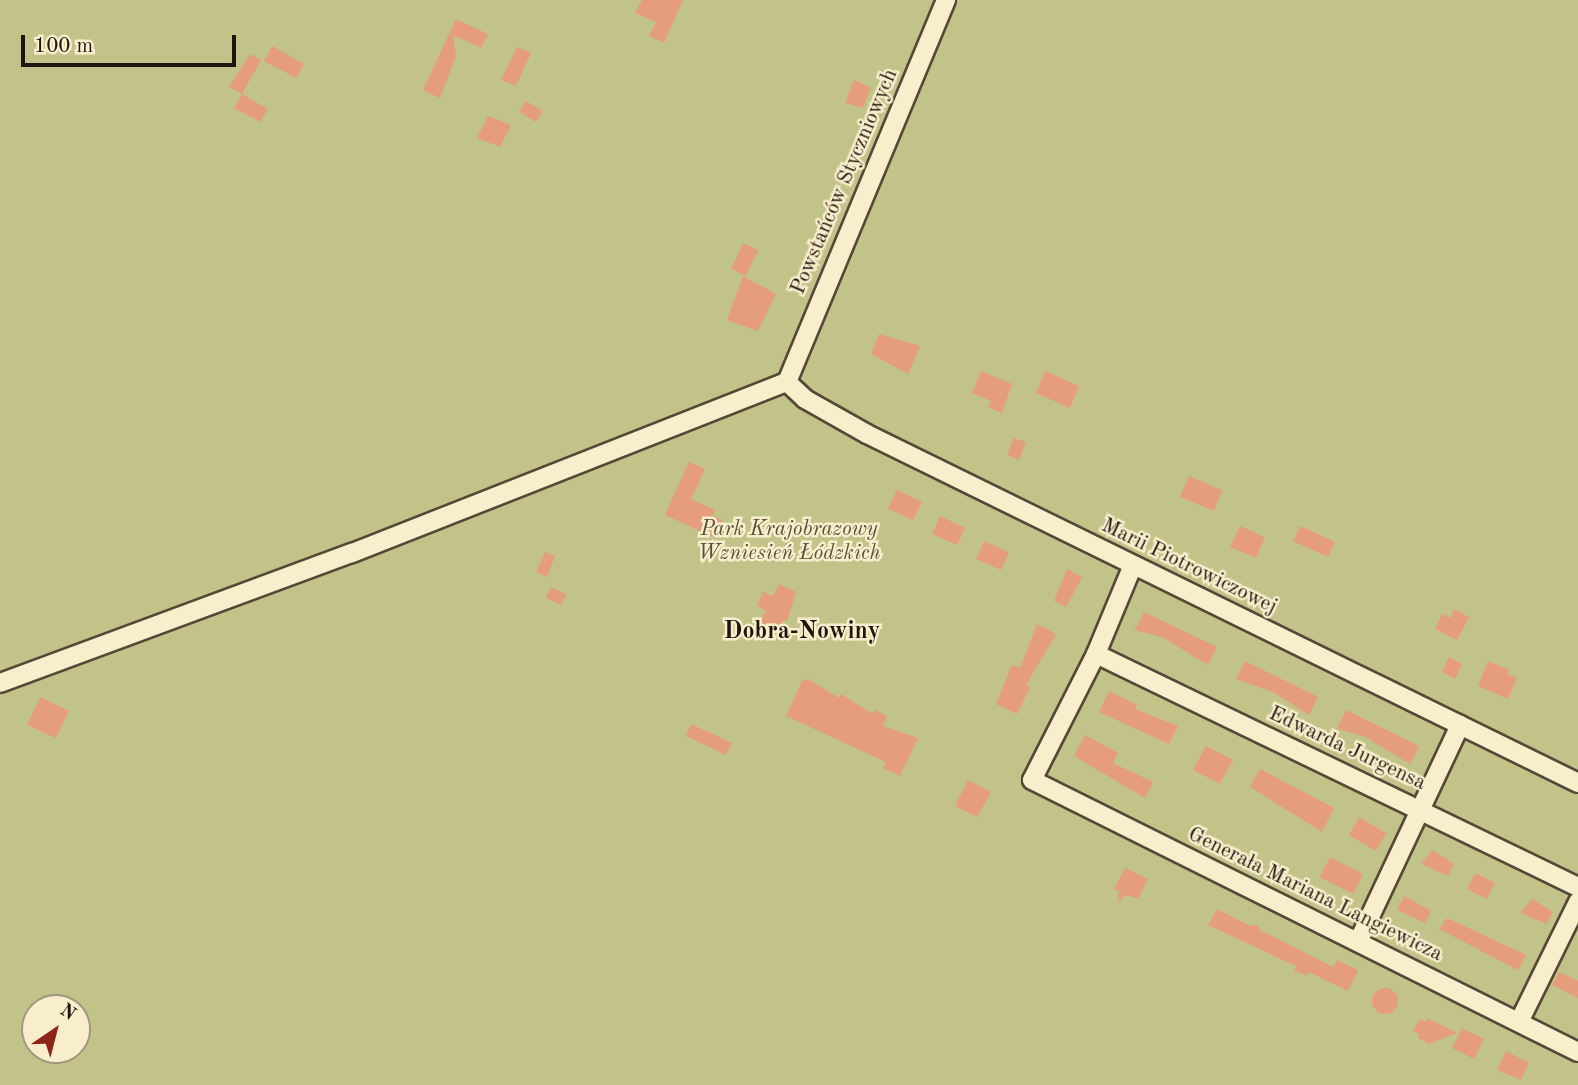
<!DOCTYPE html>
<meta charset="utf-8">
<style>
body{margin:0}
#map{position:relative;width:1578px;height:1085px;overflow:hidden;background:#f5e5b1;font-family:"Old Standard TT",serif}
div>[style]{position:absolute}
[style*='--x']{left:calc(var(--x)*1px);top:calc(var(--y)*1px);width:calc(var(--w)*1px);rotate:calc(var(--a)*1deg)}
.green>*{inset:0;background:#c1c388}
.building>*{inset:0;background:#e69d7c}
.round{border-radius:50%}
.roads{filter:drop-shadow(2px 0 #564838) drop-shadow(-2px 0 #564838) drop-shadow(0 2px #564838) drop-shadow(0 -2px #564838)}
.street>*{height:18px;margin:-9px;padding:0 9px;transform-origin:9px;border-radius:9px;background:#f8eecc}
span{translate:-50% -50%;white-space:nowrap;text-align:center;line-height:1.15;-webkit-text-stroke:5px #f8eecc;paint-order:stroke}
.street-label{font-size:21px;color:#21140f}
.park-label{font-size:21px;color:#595139;font-style:italic}
.quarter-label{font-size:24px;color:#21140f;font-weight:700}
.north{position:absolute;left:21px;top:994px;width:70px;height:70px;box-sizing:border-box;background:#f8eecc;border:2px solid #a29780;border-radius:50%;rotate:35deg;font-size:19px;font-weight:700;line-height:28px;text-align:center;color:#21140f}
.north::after{content:'';display:block;margin:auto;width:24px;height:32px;background:#8f2418;clip-path:polygon(50% 0,100% 100%,50% 72%,0 100%)}
.scale{position:absolute;left:21px;top:35px;width:215px;height:32px;box-sizing:border-box;border:4px solid #21140f;border-top:0;padding-left:9px;font-size:21px;line-height:24px;white-space:nowrap;color:#21140f;-webkit-text-stroke:5px #f8eecc;paint-order:stroke}
</style>
<div id="map">
<div class="green">
<div style="clip-path:polygon(evenodd,0 0,1578px 0,1578px 1085px,0 1085px,0 0,35px 1008px,77px 1008px,77px 1050px,35px 1050px,35px 1008px)"></div>
</div>
<div class="building">
<div style="clip-path:polygon(642px 0,683px 0,664px 43px,649px 36px,656px 22px,635px 13px)"></div>
<div style="clip-path:polygon(456px 19px,488px 34px,481px 48px,453px 35px,456px 56px,440px 98px,423px 90px)"></div>
<div style="clip-path:polygon(272px 46px,304px 64px,296px 78px,264px 61px)"></div>
<div style="clip-path:polygon(517px 47px,531px 53px,516px 86px,501px 80px)"></div>
<div style="clip-path:polygon(250px 54px,261px 60px,242px 94px,229px 87px)"></div>
<div style="clip-path:polygon(854px 80px,871px 88px,863px 108px,845px 103px)"></div>
<div style="clip-path:polygon(242px 94px,268px 109px,260px 122px,234px 108px)"></div>
<div style="clip-path:polygon(526px 101px,543px 111px,536px 122px,519px 112px)"></div>
<div style="clip-path:polygon(488px 116px,511px 125px,500px 147px,477px 138px)"></div>
<div style="clip-path:polygon(743px 243px,758px 250px,746px 276px,731px 269px)"></div>
<div style="clip-path:polygon(743px 276px,776px 294px,758px 331px,727px 320px)"></div>
<div style="clip-path:polygon(879px 334px,920px 346px,908px 374px,871px 354px)"></div>
<div style="clip-path:polygon(981px 371px,1012px 384px,1002px 413px,988px 407px,991px 401px,972px 393px)"></div>
<div style="clip-path:polygon(1045px 371px,1079px 386px,1070px 408px,1036px 393px)"></div>
<div style="clip-path:polygon(1014px 438px,1026px 442px,1019px 460px,1007px 455px)"></div>
<div style="clip-path:polygon(689px 462px,705px 469px,691px 499px,715px 510px,712px 516px,722px 520px,714px 537px,665px 515px)"></div>
<div style="clip-path:polygon(1189px 476px,1222px 490px,1214px 511px,1180px 497px)"></div>
<div style="clip-path:polygon(897px 490px,922px 502px,913px 520px,888px 509px)"></div>
<div style="clip-path:polygon(940px 516px,965px 528px,957px 545px,932px 534px)"></div>
<div style="clip-path:polygon(1240px 526px,1265px 537px,1256px 558px,1230px 547px)"></div>
<div style="clip-path:polygon(1300px 526px,1335px 542px,1328px 557px,1293px 541px)"></div>
<div style="clip-path:polygon(984px 541px,1009px 552px,1001px 570px,976px 559px)"></div>
<div style="clip-path:polygon(545px 552px,555px 556px,547px 577px,536px 572px)"></div>
<div style="clip-path:polygon(1067px 569px,1082px 577px,1066px 607px,1054px 601px)"></div>
<div style="clip-path:polygon(779px 584px,796px 592px,787px 621px,783px 620px,777px 634px,759px 625px,766px 611px,757px 606px,763px 592px,773px 596px)"></div>
<div style="clip-path:polygon(551px 587px,566px 594px,561px 605px,546px 598px)"></div>
<div style="clip-path:polygon(1454px 609px,1469px 617px,1457px 640px,1435px 629px,1442px 614px,1450px 618px)"></div>
<div style="clip-path:polygon(1144px 612px,1217px 647px,1208px 665px,1162px 637px,1135px 630px)"></div>
<div style="clip-path:polygon(1037px 624px,1056px 634px,1026px 685px,1030px 687px,1017px 714px,996px 704px,1012px 665px,1020px 668px)"></div>
<div style="clip-path:polygon(1449px 657px,1462px 664px,1455px 679px,1442px 672px)"></div>
<div style="clip-path:polygon(1245px 661px,1318px 697px,1309px 715px,1273px 692px,1236px 679px)"></div>
<div style="clip-path:polygon(1488px 661px,1509px 670px,1507px 674px,1517px 678px,1508px 699px,1478px 686px)"></div>
<div style="clip-path:polygon(808px 679px,839px 698px,841px 694px,873px 714px,875px 710px,887px 716px,883px 726px,918px 738px,900px 776px,883px 768px,886px 762px,786px 716px,802px 681px)"></div>
<div style="clip-path:polygon(1109px 691px,1137px 705px,1135px 709px,1178px 726px,1169px 744px,1099px 712px)"></div>
<div style="clip-path:polygon(40px 697px,69px 711px,56px 738px,27px 725px)"></div>
<div style="clip-path:polygon(1346px 710px,1419px 746px,1410px 764px,1364px 736px,1337px 729px)"></div>
<div style="clip-path:polygon(691px 724px,732px 743px,726px 755px,686px 736px)"></div>
<div style="clip-path:polygon(1085px 735px,1118px 753px,1113px 763px,1153px 782px,1145px 798px,1074px 756px)"></div>
<div style="clip-path:polygon(1206px 746px,1233px 760px,1220px 784px,1193px 770px)"></div>
<div style="clip-path:polygon(1260px 769px,1334px 808px,1322px 832px,1250px 787px)"></div>
<div style="clip-path:polygon(968px 780px,991px 792px,977px 817px,955px 806px)"></div>
<div style="clip-path:polygon(1359px 817px,1386px 833px,1376px 851px,1349px 835px)"></div>
<div style="clip-path:polygon(1433px 850px,1454px 864px,1448px 876px,1421px 864px)"></div>
<div style="clip-path:polygon(1330px 857px,1363px 874px,1353px 894px,1320px 877px)"></div>
<div style="clip-path:polygon(1125px 868px,1148px 879px,1138px 899px,1126px 895px,1118px 903px,1119px 891px,1114px 889px)"></div>
<div style="clip-path:polygon(1475px 873px,1495px 883px,1487px 899px,1467px 889px)"></div>
<div style="clip-path:polygon(1404px 896px,1431px 911px,1425px 923px,1397px 910px)"></div>
<div style="clip-path:polygon(1532px 899px,1553px 912px,1547px 924px,1520px 913px)"></div>
<div style="clip-path:polygon(1217px 909px,1250px 926px,1258px 925px,1260px 930px,1333px 967px,1337px 960px,1358px 970px,1348px 991px,1309px 972px,1307px 976px,1294px 970px,1296px 966px,1208px 925px)"></div>
<div style="clip-path:polygon(1447px 918px,1526px 955px,1518px 970px,1439px 929px)"></div>
<div style="clip-path:polygon(1559px 972px,1578px 981px,1578px 998px,1552px 985px)"></div>
<div class="round" style="left:1372px;top:988px;width:26px;height:26px"></div>
<div style="clip-path:polygon(1427px 1018px,1457px 1033px,1429px 1044px,1418px 1038px,1419px 1034px,1413px 1031px,1419px 1019px,1426px 1022px)"></div>
<div style="clip-path:polygon(1462px 1028px,1484px 1039px,1474px 1059px,1452px 1048px)"></div>
<div style="clip-path:polygon(1506px 1051px,1529px 1063px,1521px 1080px,1497px 1070px)"></div>
</div>
<div class="roads">
<div class="street">
<div style="--x:787;--y:382;--w:25;--a:43"></div>
<div style="--x:805;--y:399;--w:71;--a:29.4"></div>
<div style="--x:867;--y:434;--w:792;--a:26.14"></div>
<div style="--x:787;--y:382;--w:414;--a:-67.4"></div>
<div style="--x:1133;--y:565;--w:96;--a:112.6"></div>
<div style="--x:1096;--y:654;--w:141;--a:116.9"></div>
<div style="--x:1032;--y:780;--w:610;--a:26.48"></div>
<div style="--x:1096;--y:654;--w:535;--a:25.8"></div>
<div style="--x:0;--y:683;--w:375;--a:-20.3"></div>
<div style="--x:352;--y:553;--w:467;--a:-21.5"></div>
<div style="--x:1358;--y:942;--w:240;--a:-64.8"></div>
<div style="--x:1519;--y:1022;--w:134;--a:-63.8"></div>
</div>
</div>
<div class="street-label">
<span style="left:845px;top:182px;rotate:-67deg">Powstańców Styczniowych</span>
<span style="left:1189px;top:567px;rotate:26deg">Marii Piotrowiczowej</span>
<span style="left:1347px;top:749px;rotate:25deg">Edwarda Jurgensa</span>
<span style="left:1315px;top:895px;rotate:26deg">Generała Mariana Langiewicza</span>
</div>
<div class="park-label">
<span style="left:789px;top:542px">Park Krajobrazowy<br>Wzniesień Łódzkich</span>
</div>
<div class="quarter-label">
<span style="left:802px;top:633px">Dobra-Nowiny</span>
</div>
<div class="north">N</div>
<div class="scale">100 m</div>
</div>
